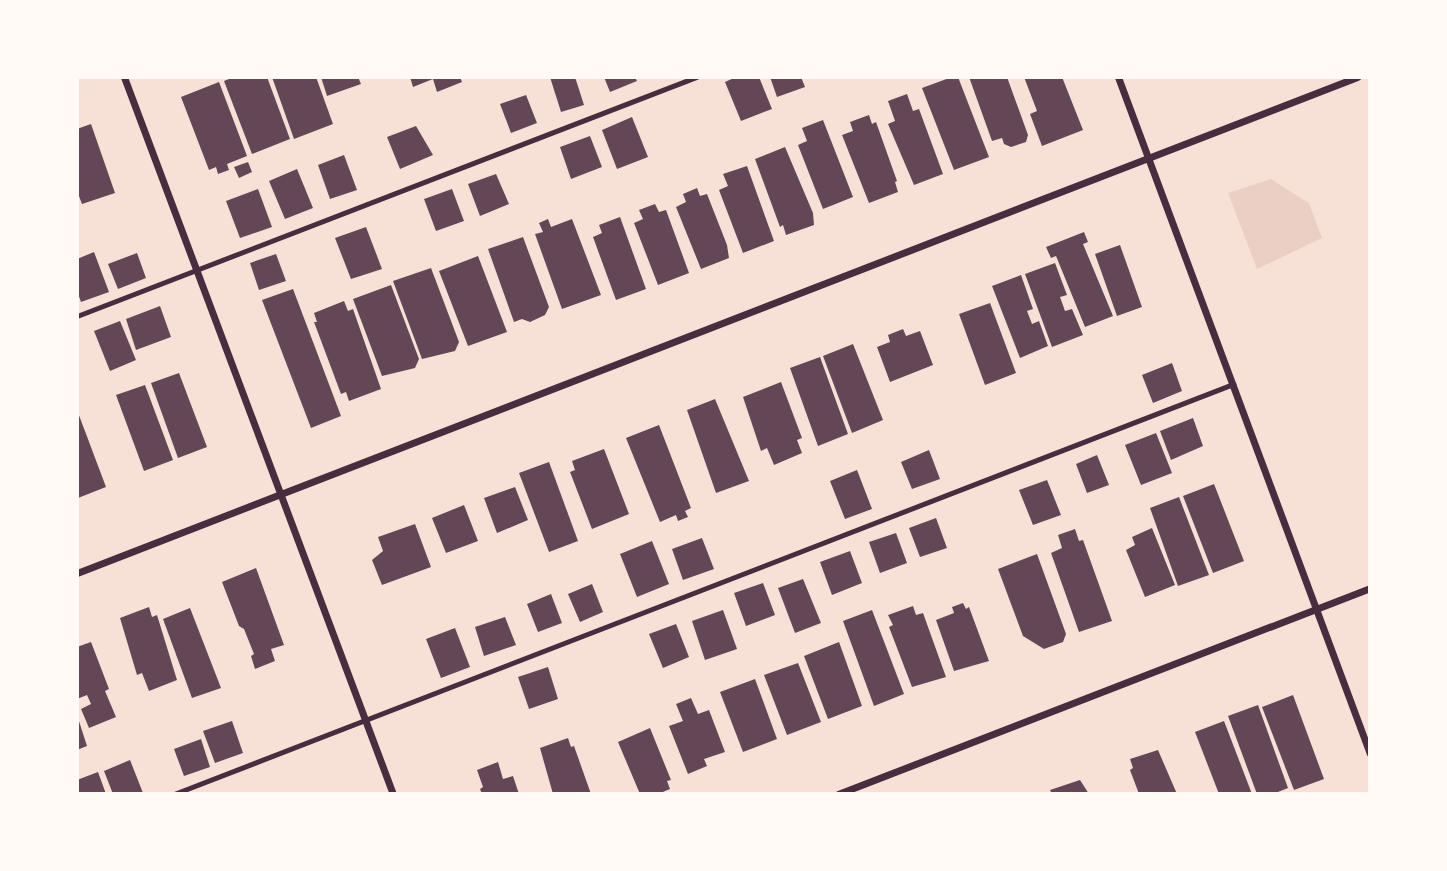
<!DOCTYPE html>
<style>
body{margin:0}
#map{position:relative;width:1447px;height:871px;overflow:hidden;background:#f7e1d7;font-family:Lora,serif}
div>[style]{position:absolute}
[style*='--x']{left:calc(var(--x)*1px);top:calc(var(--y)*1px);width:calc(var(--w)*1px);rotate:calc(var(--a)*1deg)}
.green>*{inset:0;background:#ebcfc5}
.building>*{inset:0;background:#644757}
.service>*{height:5px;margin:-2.5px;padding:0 2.5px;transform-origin:2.5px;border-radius:2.5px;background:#4a2c40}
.minor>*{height:7px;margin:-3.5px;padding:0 3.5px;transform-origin:3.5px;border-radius:3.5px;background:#4a2c40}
span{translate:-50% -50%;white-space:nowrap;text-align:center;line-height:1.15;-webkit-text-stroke:7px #fffaf5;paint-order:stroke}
.frame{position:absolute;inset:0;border:79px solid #fffaf5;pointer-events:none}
</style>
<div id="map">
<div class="green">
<div style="clip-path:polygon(1271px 179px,1309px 203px,1322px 238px,1257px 269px,1228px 193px)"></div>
</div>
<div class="building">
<div style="clip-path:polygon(234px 77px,267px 77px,290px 139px,252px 154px,224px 81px)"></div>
<div style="clip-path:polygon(272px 77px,316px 77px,333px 124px,294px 139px)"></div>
<div style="clip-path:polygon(321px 77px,358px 77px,361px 84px,327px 96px)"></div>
<div style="clip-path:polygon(410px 77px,460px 77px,462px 82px,437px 92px,433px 79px,413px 87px)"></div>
<div style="clip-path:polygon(550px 77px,575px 77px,584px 105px,561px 112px)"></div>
<div style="clip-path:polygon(604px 77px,635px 77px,637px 81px,610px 92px)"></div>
<div style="clip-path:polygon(736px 77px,759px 77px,772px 109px,741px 121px,725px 82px)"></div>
<div style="clip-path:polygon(770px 77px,801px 77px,805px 87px,777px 97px)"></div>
<div style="clip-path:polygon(952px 77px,958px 77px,989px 157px,954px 170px,922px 88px)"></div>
<div style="clip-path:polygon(969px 77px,1007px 77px,1028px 135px,1026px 142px,1011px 147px,1004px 144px,1002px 138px,992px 141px)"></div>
<div style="clip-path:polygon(1024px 77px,1062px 77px,1083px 130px,1042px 146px,1030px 114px,1037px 111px)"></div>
<div style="clip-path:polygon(219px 82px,247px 156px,227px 164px,229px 170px,218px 174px,216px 167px,209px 170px,181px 97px)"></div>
<div style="clip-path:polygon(907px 94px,913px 111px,919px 109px,943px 174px,914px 185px,888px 124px,895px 121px,888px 101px)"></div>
<div style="clip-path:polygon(526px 95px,537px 123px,511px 133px,500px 104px)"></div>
<div style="clip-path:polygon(869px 115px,872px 124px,876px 122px,897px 181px,895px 182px,898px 192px,869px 203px,842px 135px,853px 131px,850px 122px)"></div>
<div style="clip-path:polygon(632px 117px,648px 157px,617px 169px,602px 130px)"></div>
<div style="clip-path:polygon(823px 120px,853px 197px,823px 209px,798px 145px,807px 141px,802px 128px)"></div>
<div style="clip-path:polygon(91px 124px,115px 193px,82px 204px,77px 191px,77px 129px)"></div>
<div style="clip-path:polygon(416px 126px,433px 155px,400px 169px,387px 137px)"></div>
<div style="clip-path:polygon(590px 136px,602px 167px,571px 179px,560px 147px)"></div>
<div style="clip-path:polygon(785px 147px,813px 213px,814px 225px,786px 235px,783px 225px,780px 227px,755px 159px)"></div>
<div style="clip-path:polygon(344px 155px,357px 190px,330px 199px,318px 165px)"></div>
<div style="clip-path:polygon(248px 162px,252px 172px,239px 178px,234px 167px)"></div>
<div style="clip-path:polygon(747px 166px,774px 241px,743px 253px,719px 190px,728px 186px,723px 174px)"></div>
<div style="clip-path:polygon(297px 169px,313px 208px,285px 219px,269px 181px)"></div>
<div style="clip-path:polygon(496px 174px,509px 204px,480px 216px,468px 184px)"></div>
<div style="clip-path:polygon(697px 188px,700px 196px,707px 194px,727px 245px,729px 258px,701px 269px,676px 207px,686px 202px,683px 194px)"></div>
<div style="clip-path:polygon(258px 189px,272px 227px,240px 238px,226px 201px)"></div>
<div style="clip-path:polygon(452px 189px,464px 221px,436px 231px,424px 199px)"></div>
<div style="clip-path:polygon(655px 204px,659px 212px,666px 210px,689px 273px,658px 285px,634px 223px,643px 219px,639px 210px)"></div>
<div style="clip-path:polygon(620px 217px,646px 289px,616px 300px,593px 237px,602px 233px,599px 225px)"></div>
<div style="clip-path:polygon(548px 219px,551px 227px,572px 219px,601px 295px,562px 309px,535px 234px,543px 232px,539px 223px)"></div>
<div style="clip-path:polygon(366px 227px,382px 269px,351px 279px,335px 238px)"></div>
<div style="clip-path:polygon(1084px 232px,1088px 242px,1083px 244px,1113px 316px,1085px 327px,1056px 256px,1051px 258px,1046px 247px)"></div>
<div style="clip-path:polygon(523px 237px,549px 307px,545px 315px,530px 322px,522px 319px,514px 322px,488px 249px)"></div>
<div style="clip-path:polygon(1120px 245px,1142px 307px,1117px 316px,1095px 254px)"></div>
<div style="clip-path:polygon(94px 252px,109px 292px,81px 302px,77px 291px,77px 259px)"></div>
<div style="clip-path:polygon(137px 253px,146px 278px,118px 289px,108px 264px)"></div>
<div style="clip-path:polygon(276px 254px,286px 281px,259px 290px,250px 263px)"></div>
<div style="clip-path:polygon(478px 256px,507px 332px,468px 346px,439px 271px)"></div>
<div style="clip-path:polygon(1055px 263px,1067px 295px,1060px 297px,1065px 311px,1072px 309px,1083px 335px,1052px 347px,1025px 274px)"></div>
<div style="clip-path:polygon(431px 268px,459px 342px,455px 351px,422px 359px,393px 281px)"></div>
<div style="clip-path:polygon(1021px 275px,1033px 309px,1027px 311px,1032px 324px,1039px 321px,1048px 346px,1020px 358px,992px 286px)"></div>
<div style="clip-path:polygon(391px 285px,419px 359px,415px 368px,382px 376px,353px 299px)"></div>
<div style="clip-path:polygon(293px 289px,341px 416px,311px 428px,262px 300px)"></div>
<div style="clip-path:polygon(344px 301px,348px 311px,353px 309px,381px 389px,349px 401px,346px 392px,341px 394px,314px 322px,317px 322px,314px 313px)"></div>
<div style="clip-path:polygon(990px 303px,1016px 373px,985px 385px,959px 314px)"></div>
<div style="clip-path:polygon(160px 306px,171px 337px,136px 350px,126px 319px)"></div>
<div style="clip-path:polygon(120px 321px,136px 360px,110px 371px,94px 331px)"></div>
<div style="clip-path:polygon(903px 329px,906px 336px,920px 331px,933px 365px,890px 382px,877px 347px,890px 342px,888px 335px)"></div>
<div style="clip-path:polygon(853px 344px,883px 420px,852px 433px,823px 356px)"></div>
<div style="clip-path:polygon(820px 357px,848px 434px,818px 446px,790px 368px)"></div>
<div style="clip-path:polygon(1172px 363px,1182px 391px,1153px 403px,1142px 375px)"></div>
<div style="clip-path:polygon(179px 373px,207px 447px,178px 458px,151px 383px)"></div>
<div style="clip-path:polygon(781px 382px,802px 438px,797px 440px,802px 453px,774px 465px,767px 448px,761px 451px,743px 397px)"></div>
<div style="clip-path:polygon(145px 385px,173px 460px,144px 471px,116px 395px)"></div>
<div style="clip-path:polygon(715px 399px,749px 481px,716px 493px,687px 410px)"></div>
<div style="clip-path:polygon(77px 410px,106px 487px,78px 498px,77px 495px)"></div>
<div style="clip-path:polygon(1193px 418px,1203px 446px,1171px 460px,1160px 431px)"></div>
<div style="clip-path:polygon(659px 425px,691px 508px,685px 511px,688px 517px,678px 521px,676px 515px,660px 522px,626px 438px)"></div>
<div style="clip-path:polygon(1156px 433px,1172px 473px,1141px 485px,1125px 445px)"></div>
<div style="clip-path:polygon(604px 449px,629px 514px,592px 529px,570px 472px,575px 470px,572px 461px)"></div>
<div style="clip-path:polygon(929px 450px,940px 479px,912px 489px,901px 462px)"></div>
<div style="clip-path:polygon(1097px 455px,1109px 485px,1087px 493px,1076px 464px)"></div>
<div style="clip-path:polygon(549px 462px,578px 541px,549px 552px,519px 473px)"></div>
<div style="clip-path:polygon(857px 470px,872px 509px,845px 519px,830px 481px)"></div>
<div style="clip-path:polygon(1047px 480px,1061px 515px,1033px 525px,1019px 490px)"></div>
<div style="clip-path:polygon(1214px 484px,1244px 561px,1213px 573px,1183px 496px)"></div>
<div style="clip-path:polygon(515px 487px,528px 520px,497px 533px,484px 498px)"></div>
<div style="clip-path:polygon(1179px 497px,1209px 575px,1178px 586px,1150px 508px)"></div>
<div style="clip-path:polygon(464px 505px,478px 541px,446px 553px,432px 518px)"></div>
<div style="clip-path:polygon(936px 518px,947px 548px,920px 557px,909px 528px)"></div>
<div style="clip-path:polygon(415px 524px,431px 567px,382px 585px,372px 560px,383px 551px,378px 537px)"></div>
<div style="clip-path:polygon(1152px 528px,1175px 585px,1145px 597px,1126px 550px,1135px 545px,1132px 537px)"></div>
<div style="clip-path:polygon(1075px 529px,1079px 541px,1083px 540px,1112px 621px,1079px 632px,1051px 553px,1062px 548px,1058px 535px)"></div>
<div style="clip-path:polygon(896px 533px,907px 563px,880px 573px,869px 542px)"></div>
<div style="clip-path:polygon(702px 538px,714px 569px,683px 580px,672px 549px)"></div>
<div style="clip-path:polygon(652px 541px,669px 584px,637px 597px,620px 554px)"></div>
<div style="clip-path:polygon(850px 551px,862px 583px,832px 595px,820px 562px)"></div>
<div style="clip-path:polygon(1037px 554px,1066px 634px,1063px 642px,1044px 649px,1023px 636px,998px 569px)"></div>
<div style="clip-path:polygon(256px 568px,284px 645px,271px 649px,275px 661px,255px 669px,251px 656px,254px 654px,244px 629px,239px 626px,222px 582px)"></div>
<div style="clip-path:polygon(803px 579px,821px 623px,795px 633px,778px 588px)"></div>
<div style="clip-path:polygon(763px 583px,775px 615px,746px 626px,734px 593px)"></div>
<div style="clip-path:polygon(592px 584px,603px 612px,580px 622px,568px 594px)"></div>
<div style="clip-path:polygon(551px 594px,562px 623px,538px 632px,527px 604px)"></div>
<div style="clip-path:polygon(963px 603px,966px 609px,969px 607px,989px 661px,954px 671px,936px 620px,954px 613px,952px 607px)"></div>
<div style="clip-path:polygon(913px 606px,916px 615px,923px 613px,946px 677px,912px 687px,889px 627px,893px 625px,888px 615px)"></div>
<div style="clip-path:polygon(149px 607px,152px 617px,157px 615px,177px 680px,149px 691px,142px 673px,137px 675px,120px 618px)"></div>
<div style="clip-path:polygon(190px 608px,221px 688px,192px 698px,163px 619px)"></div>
<div style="clip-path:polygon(723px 610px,737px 649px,705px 660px,692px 621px)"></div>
<div style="clip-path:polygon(872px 610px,904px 694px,874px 706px,843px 621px)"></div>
<div style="clip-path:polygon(505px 617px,516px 645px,484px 656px,475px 627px)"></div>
<div style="clip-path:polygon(676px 624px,689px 657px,663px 668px,649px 634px)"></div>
<div style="clip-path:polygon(455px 628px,470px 667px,441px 678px,426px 639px)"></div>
<div style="clip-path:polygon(91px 642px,109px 689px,105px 691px,116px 717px,89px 728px,81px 709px,91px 704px,87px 695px,77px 699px,77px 647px)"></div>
<div style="clip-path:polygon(839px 642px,862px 706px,828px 719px,804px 656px)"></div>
<div style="clip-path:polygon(798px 663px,821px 722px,787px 735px,764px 675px)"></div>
<div style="clip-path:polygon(548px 667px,558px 699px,529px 709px,518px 677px)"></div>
<div style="clip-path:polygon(755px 679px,777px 739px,743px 752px,720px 692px)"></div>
<div style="clip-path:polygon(1293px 695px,1324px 779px,1294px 790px,1262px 707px)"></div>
<div style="clip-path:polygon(691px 698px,698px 714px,709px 710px,725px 752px,704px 759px,707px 766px,688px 774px,669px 726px,683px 721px,676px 704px)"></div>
<div style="clip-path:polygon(1258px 705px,1288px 788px,1273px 794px,1257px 794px,1228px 716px)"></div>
<div style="clip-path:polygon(77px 715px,87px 746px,77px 750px)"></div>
<div style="clip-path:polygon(232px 721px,243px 753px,215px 763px,203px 731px)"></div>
<div style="clip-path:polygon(1224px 721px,1252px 794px,1219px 794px,1195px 732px)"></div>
<div style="clip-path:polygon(650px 728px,671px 780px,667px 781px,670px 789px,658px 794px,640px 794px,618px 742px)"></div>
<div style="clip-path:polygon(568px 738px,571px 747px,574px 746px,591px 794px,553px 794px,540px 748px)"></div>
<div style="clip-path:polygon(201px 739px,210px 767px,184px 776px,174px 749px)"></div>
<div style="clip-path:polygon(1158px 750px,1177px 794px,1139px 794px,1130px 770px,1133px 768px,1130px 759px)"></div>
<div style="clip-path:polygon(130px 760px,143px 793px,113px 794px,104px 771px)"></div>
<div style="clip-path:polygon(498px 762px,503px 779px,513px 776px,519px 794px,482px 794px,480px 789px,483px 787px,477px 770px)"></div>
<div style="clip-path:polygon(98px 772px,106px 794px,77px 794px,77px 780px)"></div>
<div style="clip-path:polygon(1080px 780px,1089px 794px,1052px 794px,1050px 790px)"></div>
</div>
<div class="service">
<div style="--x:77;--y:316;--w:664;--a:-21.11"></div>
<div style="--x:174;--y:794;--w:1136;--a:-21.16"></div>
</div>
<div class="minor">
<div style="--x:124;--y:77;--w:766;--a:69.44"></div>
<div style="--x:1118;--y:77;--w:722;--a:69.58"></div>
<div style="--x:77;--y:573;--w:1373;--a:-21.18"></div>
<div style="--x:838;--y:794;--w:570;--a:-21.17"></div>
</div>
<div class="frame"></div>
</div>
